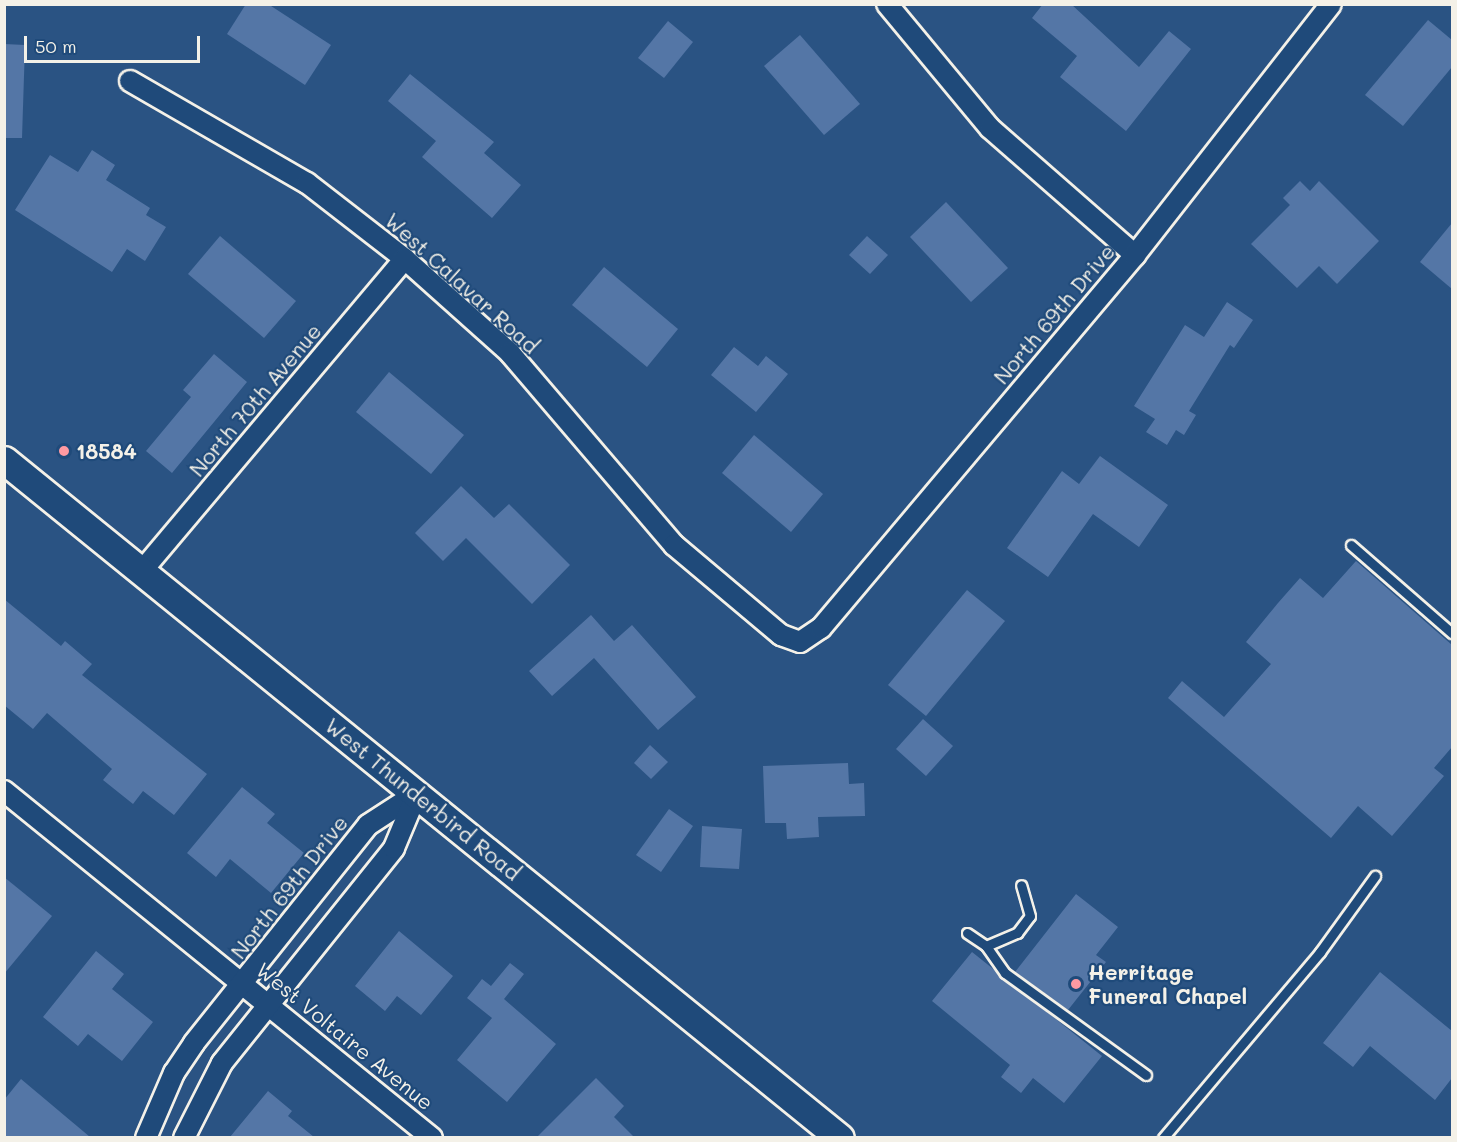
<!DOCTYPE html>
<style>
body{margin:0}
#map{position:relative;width:1457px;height:1142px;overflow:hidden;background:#2a5383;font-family:Mali,sans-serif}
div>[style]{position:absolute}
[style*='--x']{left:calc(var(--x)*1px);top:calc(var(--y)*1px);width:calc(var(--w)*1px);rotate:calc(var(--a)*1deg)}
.building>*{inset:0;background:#5476a6}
.roads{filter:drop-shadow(2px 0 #f4f1e8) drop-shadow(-2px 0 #f4f1e8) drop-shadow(0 2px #f4f1e8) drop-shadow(0 -2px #f4f1e8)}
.lane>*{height:9px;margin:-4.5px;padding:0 4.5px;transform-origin:4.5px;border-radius:4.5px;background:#1f4a7a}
.street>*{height:20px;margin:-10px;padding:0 10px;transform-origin:10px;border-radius:10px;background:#1f4a7a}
.secondary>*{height:27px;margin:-13.5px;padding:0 13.5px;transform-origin:13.5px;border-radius:13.5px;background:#1f4a7a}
.dots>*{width:16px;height:16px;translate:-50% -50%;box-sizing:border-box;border:3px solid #1f4a7a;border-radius:50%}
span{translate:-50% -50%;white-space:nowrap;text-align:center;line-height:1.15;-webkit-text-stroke:4.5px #1f4a7a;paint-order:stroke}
.street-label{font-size:21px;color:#f4f1e8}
.poi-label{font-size:21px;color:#f4f1e8;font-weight:700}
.left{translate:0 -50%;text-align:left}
.frame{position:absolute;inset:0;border:6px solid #f4f1e8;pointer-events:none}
.scale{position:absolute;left:24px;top:36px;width:176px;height:27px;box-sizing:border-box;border:3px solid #f4f1e8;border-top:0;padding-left:8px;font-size:18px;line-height:21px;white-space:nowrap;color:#f4f1e8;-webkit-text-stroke:4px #1f4a7a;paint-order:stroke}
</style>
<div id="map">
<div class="building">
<div style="clip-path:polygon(246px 4px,268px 4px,331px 45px,305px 85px,227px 34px)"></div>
<div style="clip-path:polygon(1043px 4px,1071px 4px,1139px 67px,1169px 31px,1191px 49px,1126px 131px,1060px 77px,1077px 56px,1032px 18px)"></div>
<div style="clip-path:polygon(1428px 20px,1452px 40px,1452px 67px,1403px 126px,1365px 95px)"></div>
<div style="clip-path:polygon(668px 21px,693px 42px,664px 78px,638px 58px)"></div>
<div style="clip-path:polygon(800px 35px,860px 104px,824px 135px,764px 66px)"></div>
<div style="clip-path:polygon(4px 44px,25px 45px,22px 138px,4px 138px)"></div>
<div style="clip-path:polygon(410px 74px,494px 142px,484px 153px,521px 185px,492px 218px,422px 157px,436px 141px,388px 101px)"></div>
<div style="clip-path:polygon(92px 150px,115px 165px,106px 180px,150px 208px,146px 215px,166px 227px,145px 261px,127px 249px,112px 272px,15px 210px,50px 155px,78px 172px)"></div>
<div style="clip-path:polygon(1300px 181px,1310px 191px,1319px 181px,1379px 241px,1337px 284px,1319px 266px,1297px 288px,1251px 244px,1290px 205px,1283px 198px)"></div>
<div style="clip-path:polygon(946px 202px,1008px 268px,971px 302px,910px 237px)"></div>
<div style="clip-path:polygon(1452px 223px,1452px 289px,1420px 262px)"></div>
<div style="clip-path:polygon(220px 236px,296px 301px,264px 338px,188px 274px)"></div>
<div style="clip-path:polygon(867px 236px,888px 255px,870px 274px,849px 255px)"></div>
<div style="clip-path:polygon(604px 267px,678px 329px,647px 367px,572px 305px)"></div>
<div style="clip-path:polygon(1227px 302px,1253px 320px,1234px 348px,1230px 345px,1189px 411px,1196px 415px,1184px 435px,1176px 430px,1167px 445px,1146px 432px,1155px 419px,1134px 406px,1185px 325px,1204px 337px)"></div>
<div style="clip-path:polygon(734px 347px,758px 366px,766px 356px,788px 374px,756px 412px,711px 375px)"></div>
<div style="clip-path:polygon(214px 354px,247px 382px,172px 473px,146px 451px,191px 397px,183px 390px)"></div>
<div style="clip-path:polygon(389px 372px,464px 435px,431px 474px,356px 412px)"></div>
<div style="clip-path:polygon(754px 435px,823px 494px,791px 532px,722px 473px)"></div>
<div style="clip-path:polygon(1100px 456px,1168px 505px,1139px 547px,1093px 514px,1048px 577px,1007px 548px,1062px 471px,1079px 484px)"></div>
<div style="clip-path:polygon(461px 486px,494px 518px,509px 504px,570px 565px,532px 604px,466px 538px,443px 561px,415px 533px)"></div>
<div style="clip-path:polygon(1356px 561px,1452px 645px,1452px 747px,1434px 768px,1444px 776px,1392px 836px,1358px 806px,1331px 838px,1168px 698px,1182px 681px,1224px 717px,1271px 664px,1246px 642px,1278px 603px,1300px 578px,1323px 598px)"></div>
<div style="clip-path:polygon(967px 590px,1005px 621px,926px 716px,888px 685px)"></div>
<div style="clip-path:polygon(4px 599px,61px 646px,65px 641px,92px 664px,82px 675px,207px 774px,174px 815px,143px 791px,133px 804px,103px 780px,112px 769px,47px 713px,33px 729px,4px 705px)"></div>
<div style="clip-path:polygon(591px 615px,614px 641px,632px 625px,696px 697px,658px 730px,594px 658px,552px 696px,529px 671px)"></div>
<div style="clip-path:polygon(923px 719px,953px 746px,926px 776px,896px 749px)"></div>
<div style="clip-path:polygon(650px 745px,668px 762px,651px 779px,634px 763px)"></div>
<div style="clip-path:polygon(848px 763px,849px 784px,864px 783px,865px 816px,818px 817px,819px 837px,787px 839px,786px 823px,765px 823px,763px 766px)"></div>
<div style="clip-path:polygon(242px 787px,275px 814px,267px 823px,304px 853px,271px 893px,230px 859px,216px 877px,187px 853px)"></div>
<div style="clip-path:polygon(669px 809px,693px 826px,661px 872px,636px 855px)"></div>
<div style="clip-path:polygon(702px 826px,742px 829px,739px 869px,700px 867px)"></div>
<div style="clip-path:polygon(4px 877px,52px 916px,4px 974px)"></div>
<div style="clip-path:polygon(1076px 894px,1118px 927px,1096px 955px,1106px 962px,1068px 1010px,1015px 972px)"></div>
<div style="clip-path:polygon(399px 931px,453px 976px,421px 1015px,397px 996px,385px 1011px,355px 986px)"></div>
<div style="clip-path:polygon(96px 951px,124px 974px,112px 989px,153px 1022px,122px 1061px,88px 1034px,78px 1046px,43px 1017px)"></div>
<div style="clip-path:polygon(972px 952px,1102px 1056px,1064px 1103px,1033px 1078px,1021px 1093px,1001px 1077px,1010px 1065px,932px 1001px)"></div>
<div style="clip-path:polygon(510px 963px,524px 974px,504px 999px,556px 1044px,507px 1102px,457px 1060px,492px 1018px,467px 998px,482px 979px,491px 986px)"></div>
<div style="clip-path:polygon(1380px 972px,1452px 1031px,1452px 1078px,1435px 1100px,1370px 1046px,1353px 1067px,1323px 1043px)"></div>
<div style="clip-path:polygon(596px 1078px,624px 1106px,614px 1117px,634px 1137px,537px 1137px)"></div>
<div style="clip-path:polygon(21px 1079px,90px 1137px,4px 1137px,4px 1100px)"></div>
<div style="clip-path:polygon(268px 1091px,292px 1111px,288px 1116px,314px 1137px,230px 1137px)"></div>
</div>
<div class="roads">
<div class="lane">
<div style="--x:1351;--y:545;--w:134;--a:41.1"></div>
<div style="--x:967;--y:933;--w:23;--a:34"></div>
<div style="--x:986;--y:946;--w:34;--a:-23"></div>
<div style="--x:1017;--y:933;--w:21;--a:-53"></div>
<div style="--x:1030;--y:916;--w:32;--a:-106"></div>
<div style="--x:986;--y:946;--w:33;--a:55"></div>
<div style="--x:1005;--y:973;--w:174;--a:35.9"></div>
<div style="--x:1163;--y:1138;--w:243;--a:-49.8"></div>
<div style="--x:1320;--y:952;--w:94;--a:-54.1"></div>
</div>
<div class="street">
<div style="--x:887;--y:4;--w:161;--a:50.3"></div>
<div style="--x:990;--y:128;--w:193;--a:41.2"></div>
<div style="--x:130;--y:81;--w:204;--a:30"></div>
<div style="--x:307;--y:183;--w:124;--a:37.8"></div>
<div style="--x:405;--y:259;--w:141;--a:41.8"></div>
<div style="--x:510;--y:353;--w:253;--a:49.5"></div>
<div style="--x:674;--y:545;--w:140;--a:40.1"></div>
<div style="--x:781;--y:635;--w:20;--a:20"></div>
<div style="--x:800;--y:642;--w:25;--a:-34"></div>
<div style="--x:821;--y:628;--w:488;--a:-49.9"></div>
<div style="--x:1135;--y:255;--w:318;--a:-52"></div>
<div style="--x:141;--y:572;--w:409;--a:-49.9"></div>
<div style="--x:4;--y:791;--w:551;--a:39.03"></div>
<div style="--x:146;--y:1138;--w:71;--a:-66.7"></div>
<div style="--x:174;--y:1073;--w:36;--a:-56"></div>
<div style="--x:194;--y:1043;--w:279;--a:-51.4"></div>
<div style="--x:368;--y:825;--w:59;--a:-33.1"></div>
<div style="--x:184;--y:1138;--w:84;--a:-63.1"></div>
<div style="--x:222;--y:1063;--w:275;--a:-51.3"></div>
<div style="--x:394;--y:848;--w:60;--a:-67.3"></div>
</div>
<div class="secondary">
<div style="--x:4;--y:460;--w:1076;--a:39.04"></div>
</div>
</div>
<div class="dots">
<div style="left:64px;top:451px;background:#ff9aa2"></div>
<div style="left:1076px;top:984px;background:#ff9aa2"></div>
</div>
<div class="street-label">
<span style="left:462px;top:283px;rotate:42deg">West Calavar Road</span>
<span style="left:1054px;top:314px;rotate:-50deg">North 69th Drive</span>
<span style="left:255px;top:400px;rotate:-50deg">North 70th Avenue</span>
<span style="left:423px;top:799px;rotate:39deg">West Thunderbird Road</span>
<span style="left:289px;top:887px;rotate:-52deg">North 69th Drive</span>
<span style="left:345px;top:1036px;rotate:39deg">West Voltaire Avenue</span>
</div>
<div class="poi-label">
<span class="left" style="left:76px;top:451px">18584</span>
<span class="left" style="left:1088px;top:984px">Herritage<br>Funeral Chapel</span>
</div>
<div class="frame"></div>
<div class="scale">50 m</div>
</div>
